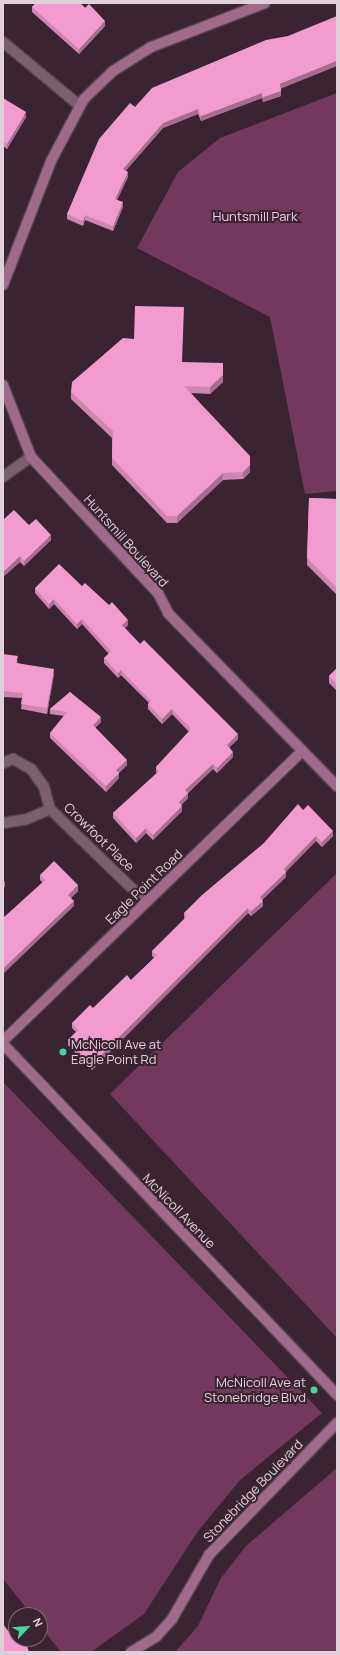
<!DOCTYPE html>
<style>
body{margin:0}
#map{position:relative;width:340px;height:1655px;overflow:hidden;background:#3b2432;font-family:Manrope,sans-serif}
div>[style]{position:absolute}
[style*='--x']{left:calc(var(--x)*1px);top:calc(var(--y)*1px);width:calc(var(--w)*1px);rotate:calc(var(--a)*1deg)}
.green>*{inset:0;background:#73395d}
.roads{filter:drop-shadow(1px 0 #57434f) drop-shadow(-1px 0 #57434f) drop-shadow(0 1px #57434f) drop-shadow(0 -1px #57434f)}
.street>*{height:10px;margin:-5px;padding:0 5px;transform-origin:5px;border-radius:5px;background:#7b5f6f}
.secondary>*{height:10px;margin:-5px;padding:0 5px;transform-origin:5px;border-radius:5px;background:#a06a8b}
.wall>*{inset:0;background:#cf85b2}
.shaded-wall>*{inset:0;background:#a96c91}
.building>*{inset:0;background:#f19bcf}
.dots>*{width:11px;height:11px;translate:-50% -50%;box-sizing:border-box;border:2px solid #3b2432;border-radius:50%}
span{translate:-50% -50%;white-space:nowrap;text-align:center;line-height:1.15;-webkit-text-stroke:4px #3b2432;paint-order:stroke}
.park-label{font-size:13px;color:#f8cbe4}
.street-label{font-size:13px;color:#e0d0d9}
.poi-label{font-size:13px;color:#e0d0d9}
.left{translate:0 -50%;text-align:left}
.right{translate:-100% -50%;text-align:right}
.frame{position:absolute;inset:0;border:4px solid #e0d0d9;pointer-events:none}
.north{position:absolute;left:8px;top:1607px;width:40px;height:40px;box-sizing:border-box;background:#3b2432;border:1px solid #7d6975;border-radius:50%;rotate:64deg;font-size:11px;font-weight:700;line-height:16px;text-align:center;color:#e0d0d9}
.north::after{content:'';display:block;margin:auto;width:14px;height:18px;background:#48d49d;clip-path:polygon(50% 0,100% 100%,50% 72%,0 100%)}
</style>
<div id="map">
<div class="green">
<div style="clip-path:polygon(337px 93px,337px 491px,305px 494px,270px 317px,137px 248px,178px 172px,220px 138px)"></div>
<div style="clip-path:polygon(337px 873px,337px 1338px,110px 1094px)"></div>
<div style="clip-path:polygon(3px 1082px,322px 1413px,240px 1480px,198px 1531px,144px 1614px,91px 1652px,61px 1652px,40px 1626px,40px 1615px,32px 1615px,3px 1579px)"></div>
<div style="clip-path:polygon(337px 1468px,337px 1652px,175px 1652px,198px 1626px,221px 1578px,246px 1546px)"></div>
</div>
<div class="roads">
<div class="street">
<div style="--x:3;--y:42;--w:99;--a:39.7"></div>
<div style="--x:3;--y:477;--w:34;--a:-36"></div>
<div style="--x:3;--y:763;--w:11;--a:-22"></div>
<div style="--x:13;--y:759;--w:21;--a:29"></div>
<div style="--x:31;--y:769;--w:22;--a:54"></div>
<div style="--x:44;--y:787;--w:23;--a:75"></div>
<div style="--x:50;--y:809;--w:134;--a:44.1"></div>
<div style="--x:3;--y:823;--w:24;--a:-9"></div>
<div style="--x:27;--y:819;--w:25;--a:-23"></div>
</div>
<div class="secondary">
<div style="--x:3;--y:285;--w:133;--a:-68.8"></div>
<div style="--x:51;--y:161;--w:70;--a:-62"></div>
<div style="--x:84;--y:99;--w:40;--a:-44"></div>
<div style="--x:113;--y:71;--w:45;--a:-32.3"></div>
<div style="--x:151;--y:47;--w:122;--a:-21.1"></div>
<div style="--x:3;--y:385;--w:77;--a:68.7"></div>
<div style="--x:31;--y:457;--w:186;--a:47"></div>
<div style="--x:158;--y:593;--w:22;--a:63"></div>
<div style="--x:168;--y:613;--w:242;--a:45.7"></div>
<div style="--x:3;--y:1041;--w:417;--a:-44.1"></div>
<div style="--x:3;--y:1044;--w:485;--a:46.4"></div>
<div style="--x:131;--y:1652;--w:29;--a:-31"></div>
<div style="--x:156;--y:1637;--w:24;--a:-48"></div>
<div style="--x:172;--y:1619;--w:74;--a:-60"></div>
<div style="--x:209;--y:1555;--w:184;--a:-45.9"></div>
</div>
</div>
<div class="wall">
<div style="clip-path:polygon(34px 3px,80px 3px,105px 26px,79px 54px,32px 12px,32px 7px,35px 4px)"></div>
<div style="clip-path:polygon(281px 89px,281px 96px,263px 102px,262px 98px,201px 121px,198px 114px,163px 128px,126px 170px,128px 177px,117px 200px,123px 207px,113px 231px,85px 220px,83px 226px,67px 219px,67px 214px,135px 107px)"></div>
<div style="clip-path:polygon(3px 98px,26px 117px,7px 149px,3px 146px)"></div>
<div style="clip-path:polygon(183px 362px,223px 382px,210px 394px,191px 393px,250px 463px,250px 472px,243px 479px,223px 480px,177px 523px,167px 523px,112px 465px,112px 438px,71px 399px,71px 392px)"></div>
<div style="clip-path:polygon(309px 498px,337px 499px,337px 595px,307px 565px)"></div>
<div style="clip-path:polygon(3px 520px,29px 525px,51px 540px,24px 566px,20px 562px,3px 577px)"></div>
<div style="clip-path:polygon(82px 586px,128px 625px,125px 628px,140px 644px,238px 739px,229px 747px,233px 757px,217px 773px,213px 769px,188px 793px,188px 798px,181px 805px,182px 811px,153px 840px,146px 833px,136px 843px,113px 818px,113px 813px,157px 773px,156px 772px,156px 767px,189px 732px,172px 714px,162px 724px,148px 709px,148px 704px,149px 703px,121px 675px,118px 678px,104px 663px,104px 658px,109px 654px,82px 624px,77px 629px,54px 604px,49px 609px,35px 593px,35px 588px)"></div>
<div style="clip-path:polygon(3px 654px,18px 661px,17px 663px,54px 674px,47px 714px,21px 709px,22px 698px,3px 697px)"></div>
<div style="clip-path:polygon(337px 668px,337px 691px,329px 683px,329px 676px)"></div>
<div style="clip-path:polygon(70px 692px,101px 722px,95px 728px,127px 765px,119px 773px,119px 778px,106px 792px,50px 738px,50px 733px,64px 716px,50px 714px,50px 709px)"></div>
<div style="clip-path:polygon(303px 810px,333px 836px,322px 847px,316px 841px,286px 871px,286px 877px,262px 900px,263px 906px,251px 916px,248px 913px,92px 1070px,68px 1045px,68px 1040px,76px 1032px,72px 1028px,72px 1023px,93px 1008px,131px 980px,154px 958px,152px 956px,152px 951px,185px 919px,184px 918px,184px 913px)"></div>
<div style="clip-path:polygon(40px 875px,78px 891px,71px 898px,74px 906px,42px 882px,40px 880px)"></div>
</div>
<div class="shaded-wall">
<div style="clip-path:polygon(105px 21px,105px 26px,79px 54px,79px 49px)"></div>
<div style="clip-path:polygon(337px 61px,337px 66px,280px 89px,280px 84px)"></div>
<div style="clip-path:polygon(281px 91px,281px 96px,263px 102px,263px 97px)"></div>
<div style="clip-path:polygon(262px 93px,262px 98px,201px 121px,201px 116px)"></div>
<div style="clip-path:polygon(198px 109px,198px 114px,163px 128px,123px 174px,123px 169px,163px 123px)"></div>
<div style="clip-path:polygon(26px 112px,26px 117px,7px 149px,7px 144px)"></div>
<div style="clip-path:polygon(128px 172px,128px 177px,115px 204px,115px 199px)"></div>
<div style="clip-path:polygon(123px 202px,123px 207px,113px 231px,113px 226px)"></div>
<div style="clip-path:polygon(85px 215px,85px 220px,83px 226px,83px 221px)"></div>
<div style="clip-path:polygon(223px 370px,223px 382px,210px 394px,210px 387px)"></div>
<div style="clip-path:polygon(250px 456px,250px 472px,243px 479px,243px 472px)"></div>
<div style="clip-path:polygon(223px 473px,223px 480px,177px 523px,177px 516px)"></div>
<div style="clip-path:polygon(51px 535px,51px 540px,24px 566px,24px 561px)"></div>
<div style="clip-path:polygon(20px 556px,20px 562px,3px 577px,3px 572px)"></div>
<div style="clip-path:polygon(54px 599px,54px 604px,49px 609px,49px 604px)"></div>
<div style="clip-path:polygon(82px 619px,82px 624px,77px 629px,77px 624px)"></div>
<div style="clip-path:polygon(128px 620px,128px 625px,122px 630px,122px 625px)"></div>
<div style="clip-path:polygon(54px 669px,54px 674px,47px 714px,47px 708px)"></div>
<div style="clip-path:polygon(121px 670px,121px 675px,118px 678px,118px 673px)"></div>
<div style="clip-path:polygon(172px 709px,172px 714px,162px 724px,162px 719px)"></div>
<div style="clip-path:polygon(101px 717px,101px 722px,93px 730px,93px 725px)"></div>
<div style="clip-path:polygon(238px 734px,238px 739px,227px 750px,227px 745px)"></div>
<div style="clip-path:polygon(233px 752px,233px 757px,217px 773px,217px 768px)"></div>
<div style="clip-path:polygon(127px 760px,127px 765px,116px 775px,116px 770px)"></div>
<div style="clip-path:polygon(213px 764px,213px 769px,185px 795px,185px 790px)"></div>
<div style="clip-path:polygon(119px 773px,119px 778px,106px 792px,106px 786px)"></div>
<div style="clip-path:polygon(188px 793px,188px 798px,179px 808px,179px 802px)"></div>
<div style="clip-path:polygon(182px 806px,182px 811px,153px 840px,153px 835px)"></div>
<div style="clip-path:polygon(146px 828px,146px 833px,136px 843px,136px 838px)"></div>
<div style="clip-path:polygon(333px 831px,333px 836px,322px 847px,322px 842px)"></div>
<div style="clip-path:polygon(316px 836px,316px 841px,284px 874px,284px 869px)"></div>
<div style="clip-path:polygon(286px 872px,286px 877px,260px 902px,260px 897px)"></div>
<div style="clip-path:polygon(5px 881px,5px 887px,3px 888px,3px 883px)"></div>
<div style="clip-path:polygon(78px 885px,78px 891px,68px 900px,68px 895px)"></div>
<div style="clip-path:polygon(74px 901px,74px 906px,3px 974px,3px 969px)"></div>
<div style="clip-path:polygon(263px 901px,263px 906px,251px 916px,251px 911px)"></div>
<div style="clip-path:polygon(248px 908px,248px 913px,92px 1070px,92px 1064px)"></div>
</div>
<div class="building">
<div style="clip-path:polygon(36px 3px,80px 3px,85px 8px,89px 4px,105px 21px,79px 49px,32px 7px)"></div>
<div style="clip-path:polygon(337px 16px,337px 61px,280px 84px,281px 91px,263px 97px,262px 93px,201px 116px,198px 109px,163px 123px,123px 169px,128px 172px,115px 199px,123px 202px,113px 226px,85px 215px,83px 221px,67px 214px,99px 139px,130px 103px,135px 107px,152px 88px,266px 40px,288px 36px)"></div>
<div style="clip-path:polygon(3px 98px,26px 112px,7px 144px,3px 141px)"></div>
<div style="clip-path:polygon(135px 306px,184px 307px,182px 362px,223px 363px,223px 375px,210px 387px,184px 386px,250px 456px,250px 465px,243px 472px,223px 473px,177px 516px,167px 516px,112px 458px,113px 431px,71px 392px,72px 382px,123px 338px,134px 339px)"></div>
<div style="clip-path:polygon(309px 498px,337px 499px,337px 588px,307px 558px)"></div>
<div style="clip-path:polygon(14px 510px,29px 525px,36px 519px,51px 535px,24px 561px,20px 556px,3px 572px,3px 520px)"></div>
<div style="clip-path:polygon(59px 564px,82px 586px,85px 583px,109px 605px,112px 602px,128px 620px,122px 625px,140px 644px,144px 640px,238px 734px,227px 745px,233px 752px,217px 768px,213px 764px,185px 790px,188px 793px,179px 802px,182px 806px,153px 835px,146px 828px,136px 838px,113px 813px,159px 771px,156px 767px,191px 729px,172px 709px,162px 719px,148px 704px,151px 701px,121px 670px,118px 673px,104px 658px,111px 651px,82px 619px,77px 624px,54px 599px,49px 604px,35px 588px)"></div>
<div style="clip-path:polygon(3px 654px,18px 656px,16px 663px,54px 669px,47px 708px,21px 704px,23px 693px,3px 691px)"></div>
<div style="clip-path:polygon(337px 668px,337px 684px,329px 676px)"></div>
<div style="clip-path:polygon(70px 692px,101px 717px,93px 725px,127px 760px,116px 770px,119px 773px,106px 786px,50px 733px,67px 712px,50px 709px)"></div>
<div style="clip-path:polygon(298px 804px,303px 810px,308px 805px,333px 831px,322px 842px,316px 836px,284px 869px,286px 872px,260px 897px,263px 901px,251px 911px,248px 908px,92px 1064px,68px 1040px,78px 1030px,72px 1023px,90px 1005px,93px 1008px,127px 975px,131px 980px,157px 955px,152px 951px,187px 916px,184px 913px,202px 895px,264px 843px)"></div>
<div style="clip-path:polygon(54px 861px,78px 885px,68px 895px,74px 901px,3px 969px,3px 918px,45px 880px,40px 875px)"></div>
<div style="clip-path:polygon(3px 1624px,15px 1640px,27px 1646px,29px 1652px,3px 1652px)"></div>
</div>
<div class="dots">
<div style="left:63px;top:1052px;background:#48d49d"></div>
<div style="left:314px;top:1390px;background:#48d49d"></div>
</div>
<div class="park-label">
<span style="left:255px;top:216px">Huntsmill Park</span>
</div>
<div class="street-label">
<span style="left:126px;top:541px;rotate:48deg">Huntsmill Boulevard</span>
<span style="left:99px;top:837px;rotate:44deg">Crowfoot Place</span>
<span style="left:144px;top:887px;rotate:-44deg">Eagle Point Road</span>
<span style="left:179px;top:1211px;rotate:46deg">McNicoll Avenue</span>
<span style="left:253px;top:1491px;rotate:-46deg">Stonebridge Boulevard</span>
</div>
<div class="poi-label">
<span class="left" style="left:71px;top:1052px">McNicoll Ave at<br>Eagle Point Rd</span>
<span class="right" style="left:306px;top:1390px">McNicoll Ave at<br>Stonebridge Blvd</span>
</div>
<div class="frame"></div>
<div class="north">N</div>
</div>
